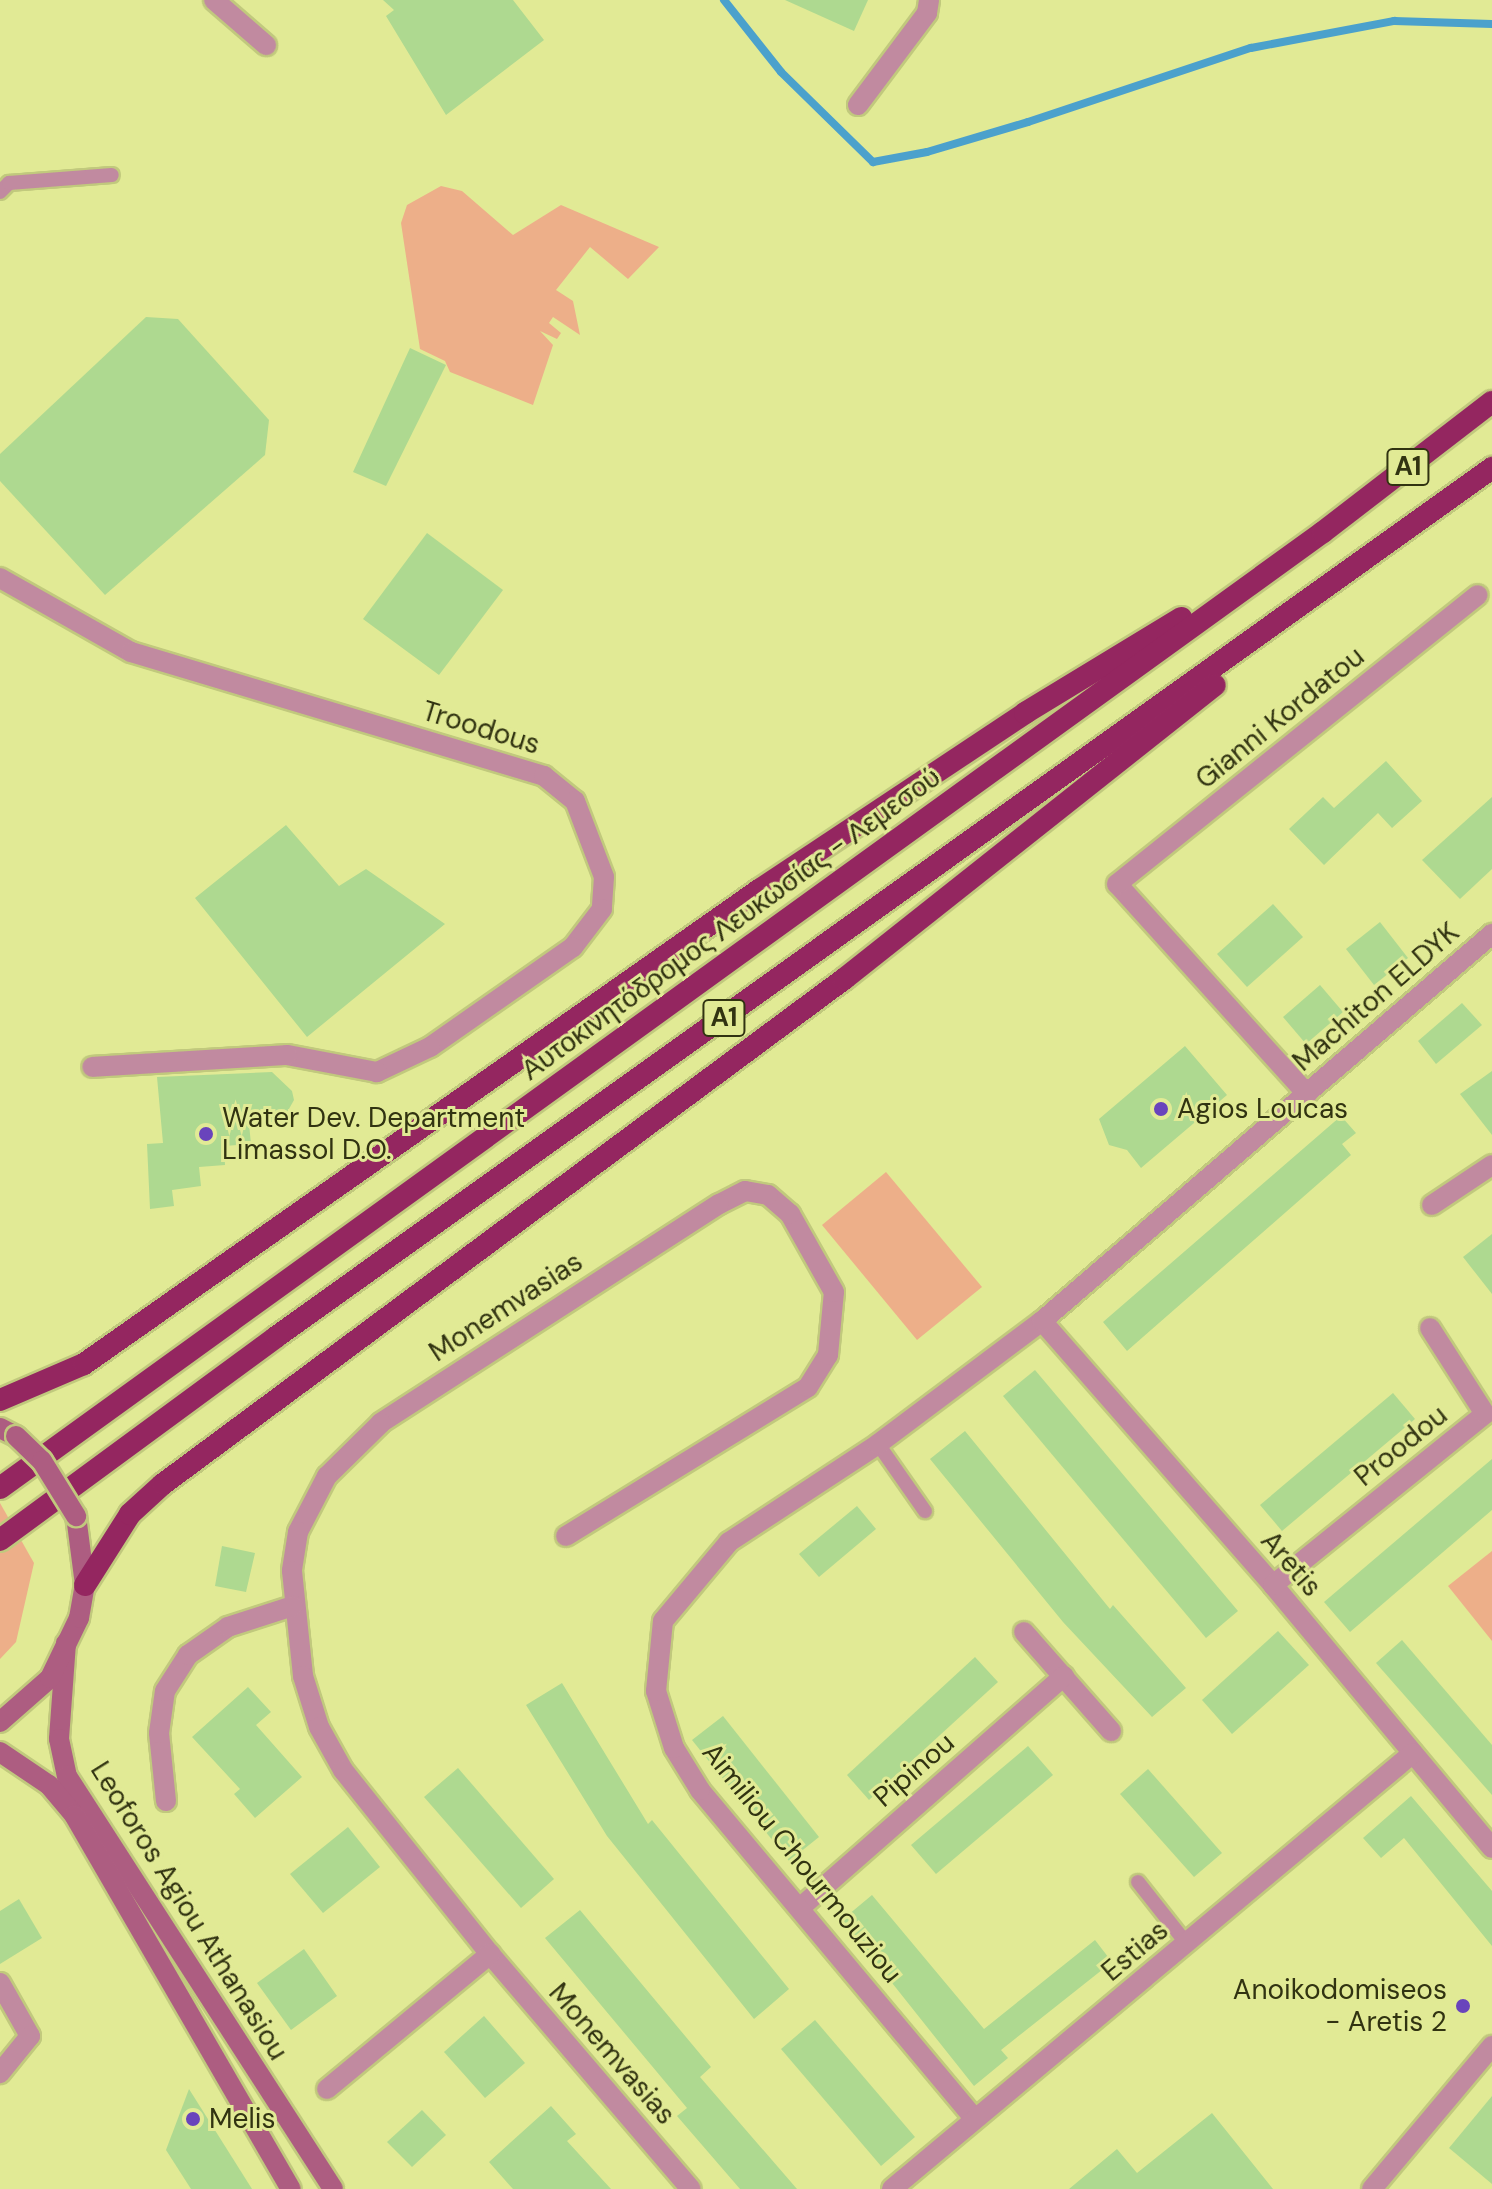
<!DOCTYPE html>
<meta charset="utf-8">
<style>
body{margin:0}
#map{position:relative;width:1492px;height:2189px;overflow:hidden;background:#e1ea95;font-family:"DM Sans",sans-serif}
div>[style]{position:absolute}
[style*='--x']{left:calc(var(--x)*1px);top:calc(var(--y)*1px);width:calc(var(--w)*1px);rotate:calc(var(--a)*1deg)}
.green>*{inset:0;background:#edaf89}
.stream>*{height:8px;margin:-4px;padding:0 4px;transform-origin:4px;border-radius:4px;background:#4ba1cc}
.building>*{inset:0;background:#aed990}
.roads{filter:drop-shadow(2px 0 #c1c97d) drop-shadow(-2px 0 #c1c97d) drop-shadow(0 2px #c1c97d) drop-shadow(0 -2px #c1c97d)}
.service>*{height:14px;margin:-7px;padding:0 7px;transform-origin:7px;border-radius:7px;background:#c18aa0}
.minor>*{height:20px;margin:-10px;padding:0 10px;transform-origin:10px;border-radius:10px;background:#c18aa0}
.tertiary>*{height:20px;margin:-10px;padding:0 10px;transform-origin:10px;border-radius:10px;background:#c18aa0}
.secondary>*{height:20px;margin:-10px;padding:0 10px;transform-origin:10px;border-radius:10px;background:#ad5d81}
.trunk>*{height:22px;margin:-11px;padding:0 11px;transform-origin:11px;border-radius:11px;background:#942660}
.bridges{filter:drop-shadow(2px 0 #c1c97d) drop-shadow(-2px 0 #c1c97d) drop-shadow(0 2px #c1c97d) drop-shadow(0 -2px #c1c97d)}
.secondary-bridge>*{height:20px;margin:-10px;padding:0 10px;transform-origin:10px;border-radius:10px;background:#ad5d81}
.dots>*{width:22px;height:22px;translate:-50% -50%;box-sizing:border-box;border:4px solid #e1ea95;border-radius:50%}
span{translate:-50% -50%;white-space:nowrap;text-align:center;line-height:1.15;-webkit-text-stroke:6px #e1ea95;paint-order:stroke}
.shield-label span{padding:2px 6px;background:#e1ea95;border:2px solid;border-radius:6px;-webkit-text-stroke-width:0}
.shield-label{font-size:26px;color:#313311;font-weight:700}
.street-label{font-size:28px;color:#313311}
.poi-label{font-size:28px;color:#313311}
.left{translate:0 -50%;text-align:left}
.right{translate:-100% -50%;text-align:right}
</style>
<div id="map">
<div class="green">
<div style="clip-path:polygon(441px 186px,462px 191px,513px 235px,561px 205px,659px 247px,628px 279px,590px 247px,556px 290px,573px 301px,580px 335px,553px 317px,549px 323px,561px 333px,557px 339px,540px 331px,553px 345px,533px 405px,450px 372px,445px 361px,420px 349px,401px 223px,407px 205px)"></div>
<div style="clip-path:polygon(886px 1172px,982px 1287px,917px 1340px,822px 1225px)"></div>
<div style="clip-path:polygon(0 1503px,34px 1563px,16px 1642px,0 1659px)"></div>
<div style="clip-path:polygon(1492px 1551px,1492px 1641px,1448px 1586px)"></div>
</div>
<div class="stream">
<div style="--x:724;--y:0;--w:92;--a:51.6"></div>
<div style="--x:781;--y:72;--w:129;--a:44.4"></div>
<div style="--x:873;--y:162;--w:55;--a:-10.5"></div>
<div style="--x:927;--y:152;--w:105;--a:-16.5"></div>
<div style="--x:1028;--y:122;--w:235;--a:-18.4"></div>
<div style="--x:1251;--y:48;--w:146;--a:-10.7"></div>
<div style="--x:1394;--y:21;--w:98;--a:1.8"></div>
</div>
<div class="building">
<div style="clip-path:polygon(383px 0,513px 0,544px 40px,446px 115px,386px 16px,394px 10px)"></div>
<div style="clip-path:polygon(785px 0,868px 0,854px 31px)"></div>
<div style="clip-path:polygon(146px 317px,178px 319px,269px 420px,265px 455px,105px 595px,0 481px,0 454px)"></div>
<div style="clip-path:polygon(410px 348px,446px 365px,386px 486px,353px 472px)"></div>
<div style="clip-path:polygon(427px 533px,503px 590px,439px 675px,363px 619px)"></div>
<div style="clip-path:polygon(1386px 761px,1422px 801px,1392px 828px,1378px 813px,1324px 865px,1289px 829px,1323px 797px,1334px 808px)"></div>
<div style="clip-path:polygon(1492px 797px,1492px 869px,1460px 899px,1422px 860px)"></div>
<div style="clip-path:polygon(286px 825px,339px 886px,366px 869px,445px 924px,307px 1037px,195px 898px)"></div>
<div style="clip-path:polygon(1273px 904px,1303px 937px,1247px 987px,1217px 954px)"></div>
<div style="clip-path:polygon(1380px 922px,1408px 958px,1374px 985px,1346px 949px)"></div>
<div style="clip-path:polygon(1320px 985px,1343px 1012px,1306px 1044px,1283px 1017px)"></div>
<div style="clip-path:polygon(1462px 1003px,1482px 1025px,1436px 1064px,1418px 1041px)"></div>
<div style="clip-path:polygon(1185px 1046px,1227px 1095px,1141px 1168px,1127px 1150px,1109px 1145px,1099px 1119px)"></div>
<div style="clip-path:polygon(1492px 1071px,1492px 1135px,1460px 1094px)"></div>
<div style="clip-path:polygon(272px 1072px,292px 1091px,294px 1100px,285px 1116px,275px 1122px,249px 1124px,251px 1144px,224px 1146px,225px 1165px,199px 1167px,201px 1186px,172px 1190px,174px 1206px,150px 1209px,147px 1144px,163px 1143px,157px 1077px)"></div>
<div style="clip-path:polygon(1341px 1116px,1356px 1133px,1342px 1144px,1351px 1155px,1127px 1351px,1103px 1322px)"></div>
<div style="clip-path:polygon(1492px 1234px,1492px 1294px,1463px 1257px)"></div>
<div style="clip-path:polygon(1035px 1370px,1238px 1611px,1206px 1638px,1003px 1396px)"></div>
<div style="clip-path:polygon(1393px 1393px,1415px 1419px,1282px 1531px,1260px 1505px)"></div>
<div style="clip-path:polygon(965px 1431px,1110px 1609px,1113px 1605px,1186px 1688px,1152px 1717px,1063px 1622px,930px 1459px)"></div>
<div style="clip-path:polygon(1492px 1459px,1492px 1510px,1350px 1632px,1324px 1602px)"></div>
<div style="clip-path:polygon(857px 1506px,876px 1529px,819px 1577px,799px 1554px)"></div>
<div style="clip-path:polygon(222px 1546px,255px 1553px,246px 1592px,215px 1586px)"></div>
<div style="clip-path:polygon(1278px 1631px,1309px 1665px,1232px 1734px,1202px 1700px)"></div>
<div style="clip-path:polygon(1402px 1640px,1492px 1745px,1492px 1795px,1376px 1663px)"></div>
<div style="clip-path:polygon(975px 1657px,998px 1682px,869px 1800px,847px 1775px)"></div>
<div style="clip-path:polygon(562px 1683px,648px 1824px,652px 1820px,789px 1989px,754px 2019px,607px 1836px,526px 1705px)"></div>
<div style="clip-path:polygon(248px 1687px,271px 1712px,256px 1725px,302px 1777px,255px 1818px,234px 1794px,240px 1789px,192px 1737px)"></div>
<div style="clip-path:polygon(723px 1716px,819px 1837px,789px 1861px,692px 1740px)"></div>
<div style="clip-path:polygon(1028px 1746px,1053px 1775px,936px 1874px,911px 1845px)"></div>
<div style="clip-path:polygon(458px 1768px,554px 1879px,521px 1908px,424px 1797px)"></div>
<div style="clip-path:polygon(1148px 1769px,1222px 1853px,1194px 1877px,1120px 1794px)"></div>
<div style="clip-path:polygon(1411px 1796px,1492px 1891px,1492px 1946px,1404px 1838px,1381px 1858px,1363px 1838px)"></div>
<div style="clip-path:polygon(348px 1827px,380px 1867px,323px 1913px,290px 1874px)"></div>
<div style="clip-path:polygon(872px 1895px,984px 2029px,1095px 1940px,1112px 1962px,1001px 2050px,1008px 2058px,974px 2086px,842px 1920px)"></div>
<div style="clip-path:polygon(19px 1899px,42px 1938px,0 1964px,0 1911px)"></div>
<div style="clip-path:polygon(580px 1910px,711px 2067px,700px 2077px,797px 2189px,740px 2189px,677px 2116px,687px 2108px,545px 1938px)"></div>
<div style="clip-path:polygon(304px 1949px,337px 1996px,291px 2030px,257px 1983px)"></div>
<div style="clip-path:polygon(484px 2016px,525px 2063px,485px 2098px,444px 2052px)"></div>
<div style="clip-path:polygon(815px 2020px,915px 2137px,881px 2166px,781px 2049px)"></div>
<div style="clip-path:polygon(189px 2089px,252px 2189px,191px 2189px,166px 2150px)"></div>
<div style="clip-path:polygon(1492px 2096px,1492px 2184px,1449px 2148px)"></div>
<div style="clip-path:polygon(551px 2106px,576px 2134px,567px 2141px,611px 2189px,513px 2189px,489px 2162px)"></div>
<div style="clip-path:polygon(422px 2110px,446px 2135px,412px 2167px,387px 2142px)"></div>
<div style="clip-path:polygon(1212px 2113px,1273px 2189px,1069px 2189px,1117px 2149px,1137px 2173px)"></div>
</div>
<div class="roads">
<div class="service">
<div style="--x:0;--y:192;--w:13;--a:-45"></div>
<div style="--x:9;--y:183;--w:103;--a:-4.4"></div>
<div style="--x:878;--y:1444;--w:82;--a:55"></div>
<div style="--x:1138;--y:1882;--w:79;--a:51.7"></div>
</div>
<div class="minor">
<div style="--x:214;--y:0;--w:69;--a:40.9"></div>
<div style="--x:858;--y:105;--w:115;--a:-53.1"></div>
<div style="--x:927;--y:13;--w:13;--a:-81"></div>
<div style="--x:0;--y:578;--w:150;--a:29.5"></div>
<div style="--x:131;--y:652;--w:431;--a:16.7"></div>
<div style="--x:544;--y:776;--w:40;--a:39"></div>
<div style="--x:575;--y:801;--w:81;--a:69.1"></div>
<div style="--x:604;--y:877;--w:32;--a:94"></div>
<div style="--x:602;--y:909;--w:48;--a:127.3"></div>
<div style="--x:573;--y:947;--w:174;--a:145"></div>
<div style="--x:430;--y:1047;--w:59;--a:154.7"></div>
<div style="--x:377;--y:1072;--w:92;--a:-169.3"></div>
<div style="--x:287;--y:1055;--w:195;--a:176.5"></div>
<div style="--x:1307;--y:1094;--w:283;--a:-132.1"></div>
<div style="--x:1117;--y:884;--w:462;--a:-38.7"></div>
<div style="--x:1432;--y:1205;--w:72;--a:-33.7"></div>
<div style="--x:1042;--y:1321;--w:351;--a:48.8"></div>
<div style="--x:1273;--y:1585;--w:342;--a:50.2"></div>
<div style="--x:566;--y:1536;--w:284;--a:-31.6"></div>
<div style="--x:808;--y:1387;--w:38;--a:-58"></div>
<div style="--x:828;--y:1355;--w:63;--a:-84.6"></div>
<div style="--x:834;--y:1292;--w:90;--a:-119.4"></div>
<div style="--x:790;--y:1214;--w:29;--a:-139"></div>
<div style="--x:768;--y:1195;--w:23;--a:-170"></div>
<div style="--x:745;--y:1191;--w:29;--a:153"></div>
<div style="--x:719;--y:1204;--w:403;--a:147.1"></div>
<div style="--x:381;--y:1423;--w:76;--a:135.5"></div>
<div style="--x:327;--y:1476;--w:63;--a:117.4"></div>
<div style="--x:298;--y:1532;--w:39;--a:99"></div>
<div style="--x:292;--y:1571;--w:106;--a:84"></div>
<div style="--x:303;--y:1676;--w:53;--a:72.6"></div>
<div style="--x:319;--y:1727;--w:49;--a:60.8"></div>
<div style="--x:343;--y:1770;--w:236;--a:51.4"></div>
<div style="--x:490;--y:1954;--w:309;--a:49.5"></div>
<div style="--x:1273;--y:1585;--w:272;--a:-38.9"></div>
<div style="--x:1485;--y:1414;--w:102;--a:-122.6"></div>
<div style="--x:1024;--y:1632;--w:132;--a:48.7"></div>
<div style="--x:166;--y:1801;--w:68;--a:-95.9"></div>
<div style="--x:159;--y:1733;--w:42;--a:-81.9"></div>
<div style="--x:165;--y:1691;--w:43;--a:-57.4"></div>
<div style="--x:188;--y:1655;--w:49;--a:-35"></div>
<div style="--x:228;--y:1627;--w:68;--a:-17.9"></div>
<div style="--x:801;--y:1907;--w:350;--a:-41.3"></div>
<div style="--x:0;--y:1983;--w:61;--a:60.5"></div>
<div style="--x:30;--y:2036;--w:48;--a:129"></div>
<div style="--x:327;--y:2089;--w:212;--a:-39.6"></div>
<div style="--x:974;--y:2118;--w:427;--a:-129.9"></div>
<div style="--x:700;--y:1790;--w:49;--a:-121.8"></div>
<div style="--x:674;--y:1748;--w:60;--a:-107.5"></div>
<div style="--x:656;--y:1691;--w:70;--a:-84.3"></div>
<div style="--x:663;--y:1621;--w:103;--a:-50.1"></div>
<div style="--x:729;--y:1542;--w:178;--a:-33.3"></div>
<div style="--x:878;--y:1444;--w:205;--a:-36.9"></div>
<div style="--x:1042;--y:1321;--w:594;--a:-40.7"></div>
<div style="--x:892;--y:2189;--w:679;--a:-39.92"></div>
</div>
<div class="tertiary">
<div style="--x:1372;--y:2189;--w:187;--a:-50"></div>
</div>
<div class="secondary">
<div style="--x:0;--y:1428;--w:18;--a:27"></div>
<div style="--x:66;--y:1643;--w:96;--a:94.2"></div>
<div style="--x:59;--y:1739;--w:38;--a:78"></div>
<div style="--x:67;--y:1776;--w:491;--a:57.2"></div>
<div style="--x:0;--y:1722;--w:67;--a:-41.3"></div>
<div style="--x:50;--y:1678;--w:67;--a:-64.2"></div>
<div style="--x:79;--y:1618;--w:34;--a:-80"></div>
<div style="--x:85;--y:1585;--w:70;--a:-97.4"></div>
<div style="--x:0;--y:1752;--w:59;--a:34"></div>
<div style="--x:49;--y:1785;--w:39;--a:50"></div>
<div style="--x:74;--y:1815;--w:432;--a:59.9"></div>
</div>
<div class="trunk">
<div style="--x:0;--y:1400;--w:91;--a:-23.2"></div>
<div style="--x:84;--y:1364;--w:825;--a:-35.08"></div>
<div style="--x:759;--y:890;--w:320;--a:-33.6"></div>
<div style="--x:1025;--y:713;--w:183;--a:-31.3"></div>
<div style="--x:0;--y:1488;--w:1632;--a:-35.85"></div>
<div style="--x:1323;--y:532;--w:213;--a:-37.6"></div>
<div style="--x:0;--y:1540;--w:343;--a:-36.3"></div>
<div style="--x:276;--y:1337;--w:1495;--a:-35.55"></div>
<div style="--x:85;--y:1585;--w:84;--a:-57.6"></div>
<div style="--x:130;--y:1514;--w:45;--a:-42.3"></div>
<div style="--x:163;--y:1484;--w:848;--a:-36.56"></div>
<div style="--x:844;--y:979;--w:473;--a:-38.4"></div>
</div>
</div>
<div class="bridges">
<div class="secondary-bridge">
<div style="--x:16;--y:1436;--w:36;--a:44"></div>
<div style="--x:42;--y:1461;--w:65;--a:58.3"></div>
</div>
</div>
<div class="dots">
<div style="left:1161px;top:1109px;background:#6944bc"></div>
<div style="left:206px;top:1134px;background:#6944bc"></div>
<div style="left:1463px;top:2006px;background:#6944bc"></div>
<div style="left:193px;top:2119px;background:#6944bc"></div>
</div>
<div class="shield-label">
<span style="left:1408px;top:467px">A1</span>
<span style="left:724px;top:1018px">A1</span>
</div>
<div class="street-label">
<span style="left:1280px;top:718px;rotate:-39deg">Gianni Kordatou</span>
<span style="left:481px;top:728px;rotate:17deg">Troodous</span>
<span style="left:731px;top:924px;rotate:-36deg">Αυτοκινητόδρομος Λευκωσίας - Λεμεσού</span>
<span style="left:1376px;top:997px;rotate:-41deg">Machiton ELDYK</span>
<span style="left:506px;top:1307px;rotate:-33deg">Monemvasias</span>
<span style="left:1401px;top:1446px;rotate:-39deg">Proodou</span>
<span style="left:1291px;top:1564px;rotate:49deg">Aretis</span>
<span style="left:914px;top:1770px;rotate:-41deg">Pipinou</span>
<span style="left:802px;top:1863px;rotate:51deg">Aimiliou Chourmouziou</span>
<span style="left:189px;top:1911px;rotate:58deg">Leoforos Agiou Athanasiou</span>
<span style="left:1135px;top:1951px;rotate:-40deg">Estias</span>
<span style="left:612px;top:2054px;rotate:49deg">Monemvasias</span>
</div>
<div class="poi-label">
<span class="left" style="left:1177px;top:1109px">Agios Loucas</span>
<span class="left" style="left:222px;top:1134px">Water Dev. Department<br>Limassol D.O.</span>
<span class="right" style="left:1447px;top:2006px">Anoikodomiseos<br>- Aretis 2</span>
<span class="left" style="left:209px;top:2119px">Melis</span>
</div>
</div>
